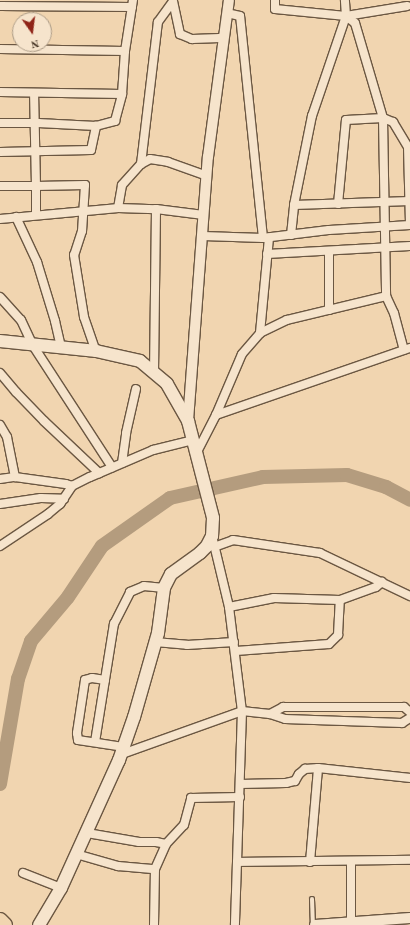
<!DOCTYPE html>
<style>
body{margin:0}
#map{position:relative;width:410px;height:925px;overflow:hidden;background:#f1d5b0;font-family:"Old Standard TT",serif}
div>[style]{position:absolute}
[style*='--x']{left:calc(var(--x)*1px);top:calc(var(--y)*1px);width:calc(var(--w)*1px);rotate:calc(var(--a)*1deg)}
.river>*{height:14px;margin:-7px;padding:0 7px;transform-origin:7px;border-radius:7px;background:#b49c7e}
.roads{filter:drop-shadow(1px 0 #6b5742) drop-shadow(-1px 0 #6b5742) drop-shadow(0 1px #6b5742) drop-shadow(0 -1px #6b5742)}
.service>*{height:4px;margin:-2px;padding:0 2px;transform-origin:2px;border-radius:2px;background:#f6e4cc}
.minor>*{height:8px;margin:-4px;padding:0 4px;transform-origin:4px;border-radius:4px;background:#f6e4cc}
.tertiary>*{height:10px;margin:-5px;padding:0 5px;transform-origin:5px;border-radius:5px;background:#f6e4cc}
.secondary>*{height:12px;margin:-6px;padding:0 6px;transform-origin:6px;border-radius:6px;background:#f6e4cc}
.trunk>*{height:14px;margin:-7px;padding:0 7px;transform-origin:7px;border-radius:7px;background:#f1d5b0}
span{translate:-50% -50%;white-space:nowrap;text-align:center;line-height:1.15;-webkit-text-stroke:3px #f6e4cc;paint-order:stroke}
.north{position:absolute;left:12px;top:12px;width:40px;height:40px;box-sizing:border-box;background:#f6e4cc;border:1px solid #ac9b86;border-radius:50%;rotate:166deg;font-size:11px;font-weight:700;line-height:16px;text-align:center;color:#3e2d1e}
.north::after{content:'';display:block;margin:auto;width:14px;height:18px;background:#8f2418;clip-path:polygon(50% 0,100% 100%,50% 72%,0 100%)}
</style>
<div id="map">
<div class="river">
<div style="--x:0;--y:784;--w:107;--a:-80.3"></div>
<div style="--x:18;--y:679;--w:40;--a:-71.1"></div>
<div style="--x:31;--y:641;--w:57;--a:-49.9"></div>
<div style="--x:68;--y:597;--w:61;--a:-56.3"></div>
<div style="--x:102;--y:546;--w:83;--a:-35.2"></div>
<div style="--x:170;--y:498;--w:95;--a:-12.7"></div>
<div style="--x:263;--y:477;--w:84;--a:-1.4"></div>
<div style="--x:347;--y:475;--w:41;--a:17.1"></div>
<div style="--x:386;--y:487;--w:27;--a:28"></div>
</div>
<div class="roads">
<div class="service">
<div style="--x:312;--y:899;--w:26;--a:88"></div>
</div>
<div class="minor">
<div style="--x:275;--y:0;--w:9;--a:90"></div>
<div style="--x:275;--y:9;--w:71;--a:5.6"></div>
<div style="--x:346;--y:16;--w:11;--a:38"></div>
<div style="--x:355;--y:23;--w:99;--a:73.6"></div>
<div style="--x:383;--y:118;--w:178;--a:89"></div>
<div style="--x:386;--y:296;--w:19;--a:65"></div>
<div style="--x:394;--y:313;--w:38;--a:75"></div>
<div style="--x:173;--y:1;--w:34;--a:78"></div>
<div style="--x:180;--y:34;--w:13;--a:23"></div>
<div style="--x:192;--y:39;--w:28;--a:-2"></div>
<div style="--x:220;--y:38;--w:4;--a:27"></div>
<div style="--x:0;--y:6;--w:132;--a:0.4"></div>
<div style="--x:346;--y:16;--w:62;--a:-9.3"></div>
<div style="--x:0;--y:49;--w:125;--a:0.9"></div>
<div style="--x:0;--y:92;--w:122;--a:0.9"></div>
<div style="--x:0;--y:123;--w:38;--a:0"></div>
<div style="--x:38;--y:123;--w:58;--a:3"></div>
<div style="--x:96;--y:126;--w:20;--a:-15"></div>
<div style="--x:115;--y:121;--w:28;--a:-75"></div>
<div style="--x:122;--y:94;--w:43;--a:-86"></div>
<div style="--x:125;--y:51;--w:52;--a:-81.1"></div>
<div style="--x:0;--y:152;--w:91;--a:-1.3"></div>
<div style="--x:91;--y:150;--w:25;--a:-78"></div>
<div style="--x:141;--y:164;--w:143;--a:-83.2"></div>
<div style="--x:158;--y:22;--w:24;--a:-54"></div>
<div style="--x:0;--y:186;--w:36;--a:0"></div>
<div style="--x:36;--y:186;--w:93;--a:-91.2"></div>
<div style="--x:338;--y:204;--w:84;--a:-84.6"></div>
<div style="--x:346;--y:120;--w:37;--a:-3"></div>
<div style="--x:383;--y:118;--w:11;--a:22"></div>
<div style="--x:393;--y:122;--w:29;--a:59"></div>
<div style="--x:408;--y:147;--w:78;--a:88.5"></div>
<div style="--x:294;--y:205;--w:116;--a:-2"></div>
<div style="--x:118;--y:208;--w:23;--a:-80"></div>
<div style="--x:122;--y:185;--w:28;--a:-48"></div>
<div style="--x:141;--y:164;--w:10;--a:-29"></div>
<div style="--x:150;--y:159;--w:18;--a:9"></div>
<div style="--x:168;--y:162;--w:41;--a:19.7"></div>
<div style="--x:36;--y:215;--w:29;--a:-90"></div>
<div style="--x:36;--y:186;--w:49;--a:-1.2"></div>
<div style="--x:85;--y:185;--w:46;--a:93.7"></div>
<div style="--x:82;--y:231;--w:25;--a:108"></div>
<div style="--x:74;--y:255;--w:63;--a:80.8"></div>
<div style="--x:84;--y:317;--w:36;--a:71"></div>
<div style="--x:16;--y:217;--w:50;--a:65"></div>
<div style="--x:37;--y:262;--w:62;--a:73"></div>
<div style="--x:55;--y:321;--w:27;--a:77"></div>
<div style="--x:0;--y:219;--w:119;--a:-5.3"></div>
<div style="--x:118;--y:208;--w:38;--a:2"></div>
<div style="--x:156;--y:209;--w:48;--a:7.1"></div>
<div style="--x:291;--y:235;--w:30;--a:-84"></div>
<div style="--x:294;--y:205;--w:91;--a:-78.6"></div>
<div style="--x:312;--y:116;--w:106;--a:-71.2"></div>
<div style="--x:346;--y:16;--w:16;--a:-94"></div>
<div style="--x:203;--y:236;--w:60;--a:1.9"></div>
<div style="--x:263;--y:238;--w:223;--a:-95.9"></div>
<div style="--x:240;--y:16;--w:13;--a:-167"></div>
<div style="--x:263;--y:238;--w:66;--a:-6.9"></div>
<div style="--x:329;--y:230;--w:81;--a:-3.5"></div>
<div style="--x:267;--y:254;--w:143;--a:-3.2"></div>
<div style="--x:0;--y:297;--w:31;--a:48"></div>
<div style="--x:21;--y:320;--w:26;--a:65"></div>
<div style="--x:32;--y:344;--w:147;--a:57"></div>
<div style="--x:329;--y:310;--w:59;--a:-90"></div>
<div style="--x:260;--y:333;--w:96;--a:-84.6"></div>
<div style="--x:0;--y:373;--w:25;--a:50"></div>
<div style="--x:16;--y:392;--w:40;--a:46"></div>
<div style="--x:44;--y:421;--w:76;--a:43.4"></div>
<div style="--x:154;--y:373;--w:164;--a:-89.3"></div>
<div style="--x:216;--y:415;--w:205;--a:-19.1"></div>
<div style="--x:0;--y:425;--w:14;--a:60"></div>
<div style="--x:7;--y:437;--w:41;--a:78.7"></div>
<div style="--x:197;--y:452;--w:42;--a:-62.8"></div>
<div style="--x:216;--y:415;--w:66;--a:-66.9"></div>
<div style="--x:242;--y:354;--w:28;--a:-49"></div>
<div style="--x:260;--y:333;--w:30;--a:-26"></div>
<div style="--x:287;--y:320;--w:102;--a:-13.6"></div>
<div style="--x:122;--y:463;--w:30;--a:-82"></div>
<div style="--x:126;--y:433;--w:45;--a:-77.2"></div>
<div style="--x:0;--y:479;--w:15;--a:-8"></div>
<div style="--x:15;--y:477;--w:51;--a:7.8"></div>
<div style="--x:66;--y:484;--w:6;--a:18"></div>
<div style="--x:0;--y:504;--w:41;--a:-8.3"></div>
<div style="--x:41;--y:498;--w:23;--a:2"></div>
<div style="--x:212;--y:536;--w:73;--a:76.5"></div>
<div style="--x:229;--y:607;--w:105;--a:82.9"></div>
<div style="--x:242;--y:711;--w:214;--a:91.9"></div>
<div style="--x:0;--y:546;--w:58;--a:-33.7"></div>
<div style="--x:48;--y:514;--w:16;--a:-40"></div>
<div style="--x:60;--y:504;--w:22;--a:-56"></div>
<div style="--x:72;--y:486;--w:20;--a:-27"></div>
<div style="--x:90;--y:477;--w:69;--a:-23.2"></div>
<div style="--x:153;--y:450;--w:41;--a:-14"></div>
<div style="--x:214;--y:547;--w:20;--a:-20"></div>
<div style="--x:233;--y:540;--w:88;--a:8.5"></div>
<div style="--x:320;--y:553;--w:100;--a:25.5"></div>
<div style="--x:229;--y:607;--w:46;--a:-11.3"></div>
<div style="--x:274;--y:598;--w:66;--a:1.7"></div>
<div style="--x:340;--y:600;--w:38;--a:-20"></div>
<div style="--x:376;--y:587;--w:8;--a:-40"></div>
<div style="--x:155;--y:642;--w:32;--a:5"></div>
<div style="--x:187;--y:645;--w:47;--a:-3.7"></div>
<div style="--x:236;--y:651;--w:93;--a:-4.3"></div>
<div style="--x:329;--y:644;--w:13;--a:-45"></div>
<div style="--x:338;--y:635;--w:35;--a:-87"></div>
<div style="--x:105;--y:680;--w:13;--a:-171"></div>
<div style="--x:92;--y:678;--w:7;--a:164"></div>
<div style="--x:85;--y:680;--w:54;--a:98.6"></div>
<div style="--x:77;--y:733;--w:7;--a:82"></div>
<div style="--x:78;--y:740;--w:47;--a:8.7"></div>
<div style="--x:270;--y:714;--w:15;--a:-28"></div>
<div style="--x:283;--y:707;--w:121;--a:0"></div>
<div style="--x:404;--y:707;--w:8;--a:40"></div>
<div style="--x:95;--y:742;--w:120;--a:-80.9"></div>
<div style="--x:114;--y:624;--w:36;--a:-63"></div>
<div style="--x:130;--y:592;--w:15;--a:-23"></div>
<div style="--x:144;--y:586;--w:20;--a:6"></div>
<div style="--x:122;--y:754;--w:127;--a:-19.7"></div>
<div style="--x:242;--y:711;--w:28;--a:6"></div>
<div style="--x:270;--y:714;--w:16;--a:18"></div>
<div style="--x:285;--y:719;--w:117;--a:2"></div>
<div style="--x:402;--y:723;--w:9;--a:-32"></div>
<div style="--x:240;--y:784;--w:46;--a:-1.2"></div>
<div style="--x:286;--y:783;--w:9;--a:-13"></div>
<div style="--x:295;--y:781;--w:8;--a:-60"></div>
<div style="--x:299;--y:774;--w:8;--a:-40"></div>
<div style="--x:305;--y:769;--w:13;--a:-4"></div>
<div style="--x:87;--y:833;--w:53;--a:9.8"></div>
<div style="--x:139;--y:842;--w:17;--a:0"></div>
<div style="--x:156;--y:842;--w:10;--a:11"></div>
<div style="--x:76;--y:854;--w:44;--a:15.9"></div>
<div style="--x:118;--y:866;--w:37;--a:5"></div>
<div style="--x:237;--y:862;--w:173;--a:-0.7"></div>
<div style="--x:310;--y:862;--w:94;--a:-85.1"></div>
<div style="--x:318;--y:768;--w:93;--a:6.2"></div>
<div style="--x:23;--y:873;--w:41;--a:21.5"></div>
<div style="--x:351;--y:922;--w:61;--a:-90"></div>
<div style="--x:154;--y:925;--w:56;--a:-89"></div>
<div style="--x:155;--y:869;--w:27;--a:-66"></div>
<div style="--x:166;--y:844;--w:26;--a:-47"></div>
<div style="--x:184;--y:825;--w:28;--a:-75"></div>
<div style="--x:191;--y:798;--w:49;--a:-1.2"></div>
</div>
<div class="tertiary">
<div style="--x:188;--y:421;--w:265;--a:-85.7"></div>
<div style="--x:208;--y:157;--w:158;--a:-82.4"></div>
<div style="--x:315;--y:925;--w:95;--a:-4.2"></div>
</div>
<div class="secondary">
<div style="--x:0;--y:341;--w:97;--a:5.9"></div>
<div style="--x:96;--y:351;--w:45;--a:12.8"></div>
<div style="--x:140;--y:361;--w:35;--a:40"></div>
<div style="--x:167;--y:384;--w:43;--a:60.4"></div>
<div style="--x:188;--y:421;--w:100;--a:75.5"></div>
<div style="--x:213;--y:518;--w:18;--a:93"></div>
<div style="--x:212;--y:536;--w:11;--a:117"></div>
<div style="--x:207;--y:546;--w:10;--a:135"></div>
<div style="--x:200;--y:553;--w:36;--a:144"></div>
<div style="--x:171;--y:574;--w:16;--a:117"></div>
<div style="--x:164;--y:588;--w:45;--a:97.6"></div>
<div style="--x:158;--y:633;--w:87;--a:105.9"></div>
<div style="--x:134;--y:717;--w:46;--a:109.2"></div>
<div style="--x:119;--y:760;--w:141;--a:114.4"></div>
<div style="--x:61;--y:888;--w:43;--a:120.7"></div>
</div>
<div class="trunk">
<div style="--x:0;--y:920;--w:7;--a:45"></div>
</div>
</div>
<div class="north">N</div>
</div>
